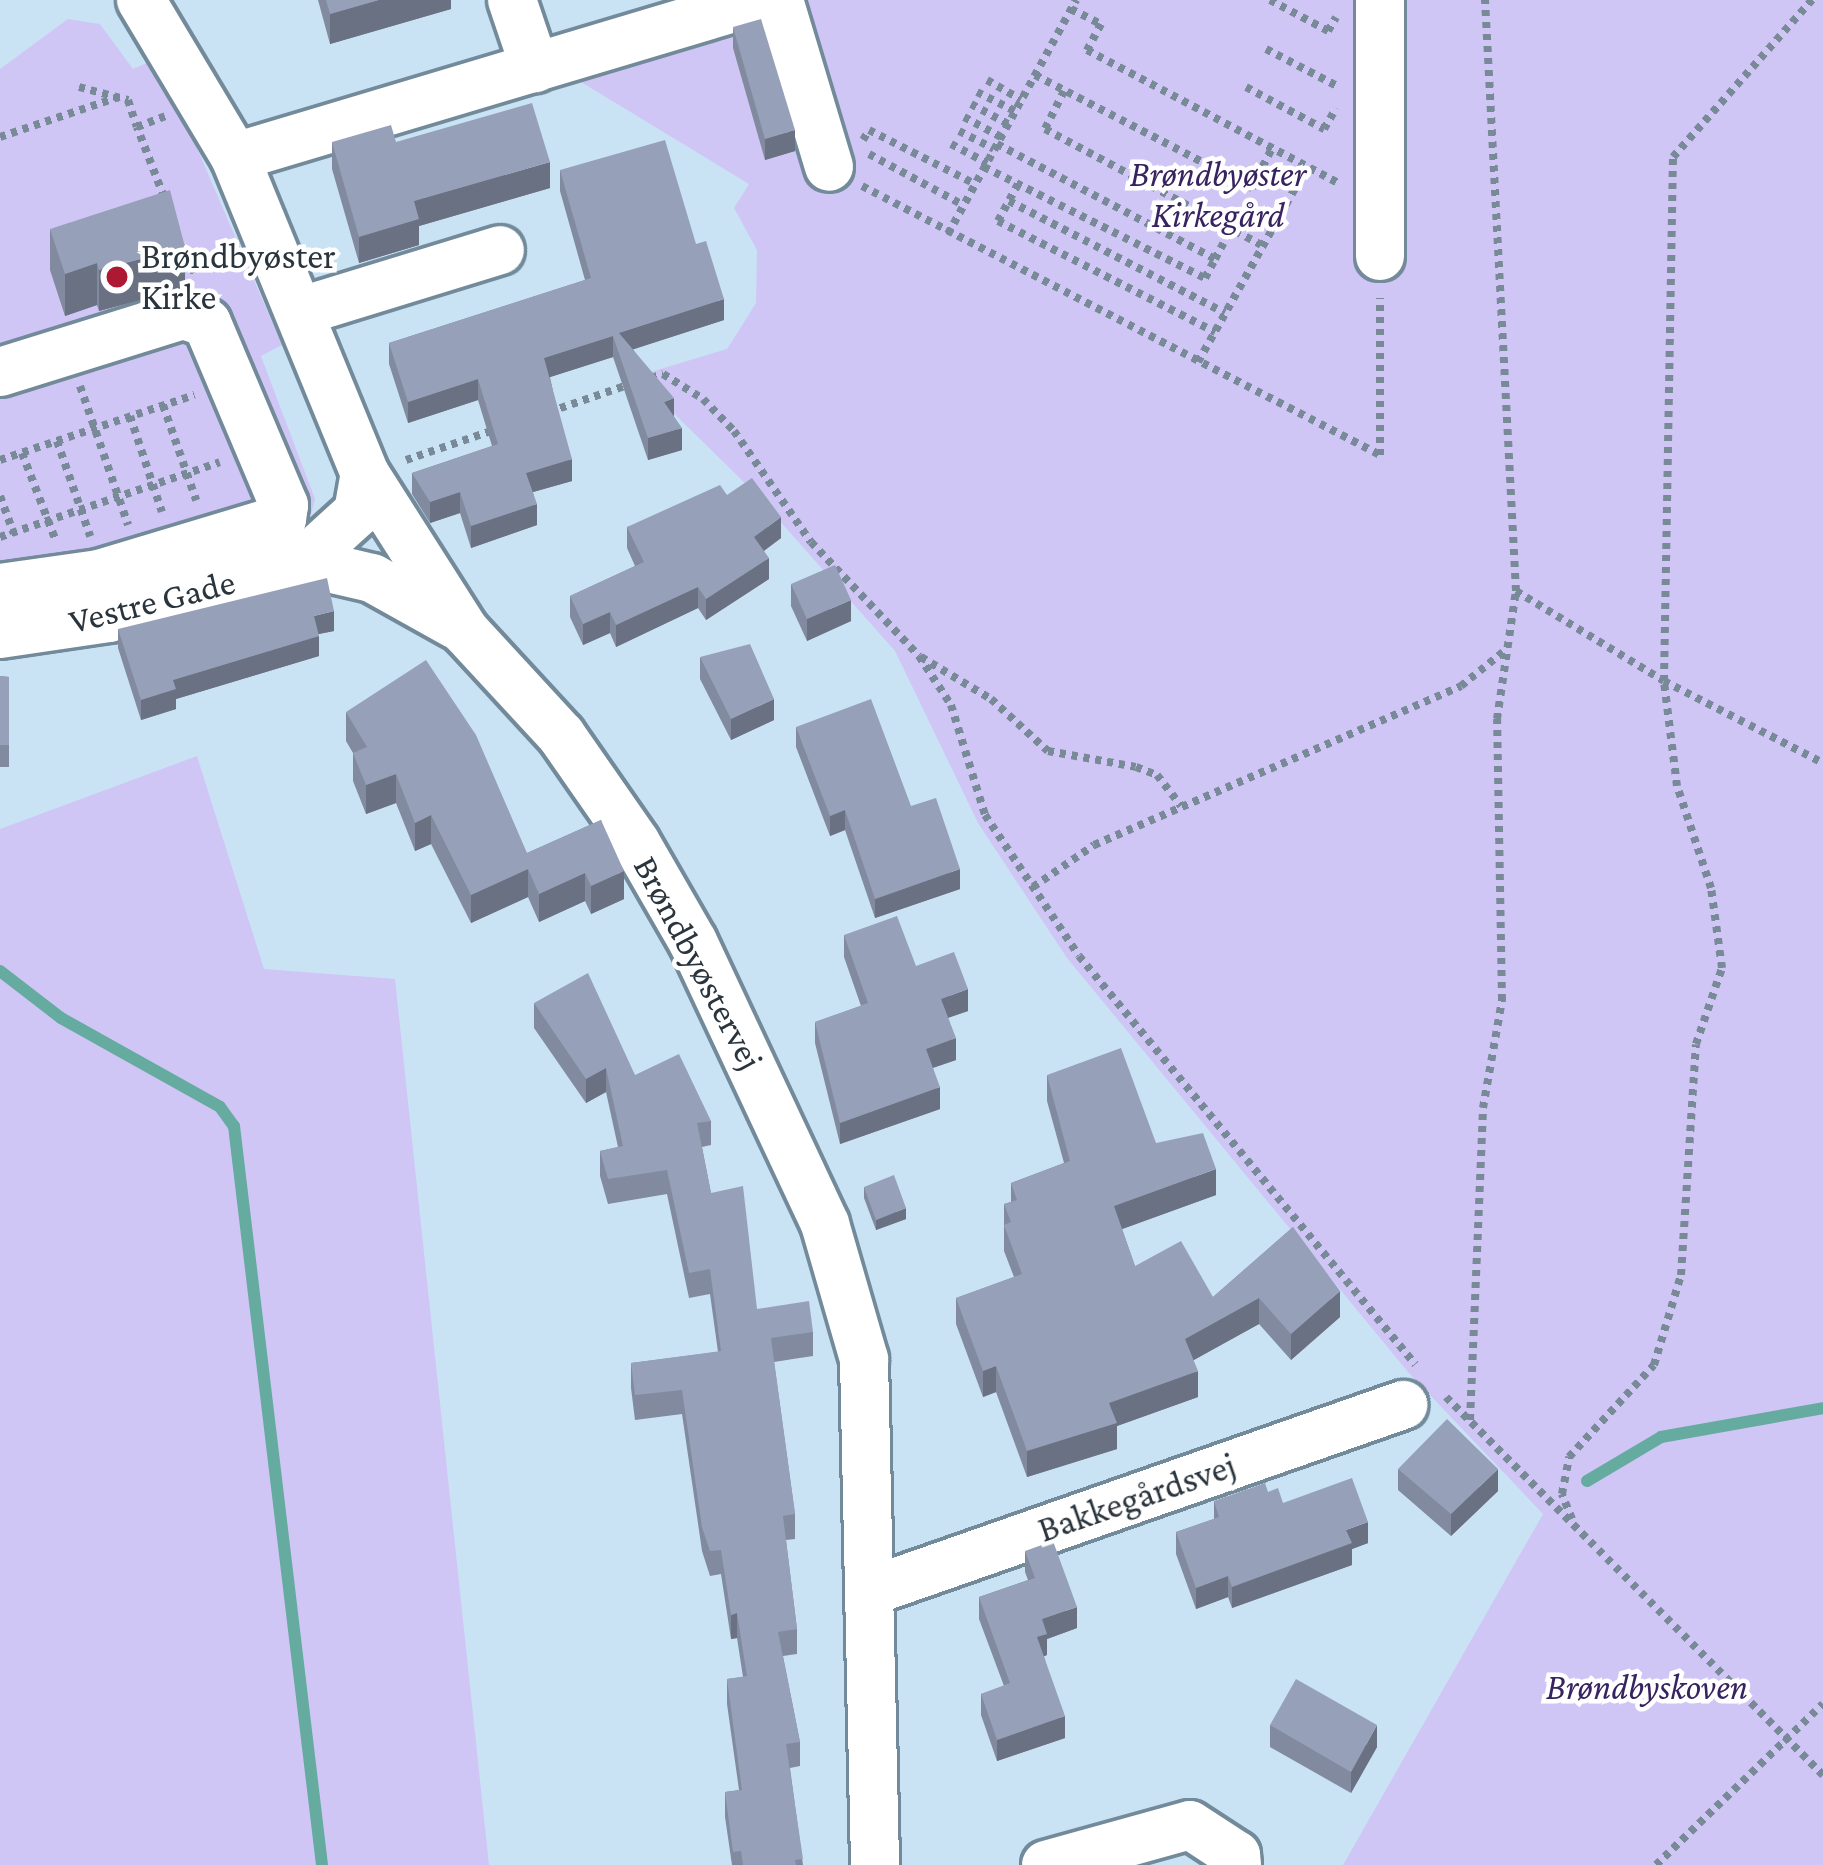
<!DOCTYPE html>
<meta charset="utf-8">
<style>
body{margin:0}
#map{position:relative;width:1823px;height:1865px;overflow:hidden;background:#c9e3f5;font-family:"Crimson Pro",serif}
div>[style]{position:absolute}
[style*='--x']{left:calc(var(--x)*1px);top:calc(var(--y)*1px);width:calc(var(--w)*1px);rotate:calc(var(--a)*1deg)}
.green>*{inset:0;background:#d0c6f6}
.stream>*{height:12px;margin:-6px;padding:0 6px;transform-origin:6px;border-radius:6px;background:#65aba0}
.path>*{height:8px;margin-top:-4px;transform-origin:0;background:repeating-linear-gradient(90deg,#788a97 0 6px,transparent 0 12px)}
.roads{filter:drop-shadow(3px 0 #728a9a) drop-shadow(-3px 0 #728a9a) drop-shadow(0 3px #728a9a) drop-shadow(0 -3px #728a9a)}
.minor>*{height:48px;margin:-24px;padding:0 24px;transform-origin:24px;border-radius:24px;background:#fff}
.wall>*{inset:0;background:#818a9f}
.shaded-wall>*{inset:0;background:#697182}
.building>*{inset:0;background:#96a1b9}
.dots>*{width:33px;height:33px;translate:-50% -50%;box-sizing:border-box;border:6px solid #fff;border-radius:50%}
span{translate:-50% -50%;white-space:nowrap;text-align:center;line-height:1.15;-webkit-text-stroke:9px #fff;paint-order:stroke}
.park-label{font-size:36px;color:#372360;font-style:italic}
.poi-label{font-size:36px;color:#2a343c}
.left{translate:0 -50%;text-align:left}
.street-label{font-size:36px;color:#2a343c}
</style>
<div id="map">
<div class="green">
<div style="clip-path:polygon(749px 0,1823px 0,1823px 1865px,1343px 1865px,1543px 1514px,1408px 1372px,1067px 958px,978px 823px,895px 651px,755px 493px,651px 391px,644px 374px,727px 349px,756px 303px,757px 250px,734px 208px,749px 184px,581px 82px,756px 27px)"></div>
<div style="clip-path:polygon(68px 19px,100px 24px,133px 69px,149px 62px,184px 118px,282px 345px,261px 356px,315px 499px,306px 533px,0 611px,0 69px)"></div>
<div style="clip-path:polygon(197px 756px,264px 969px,395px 979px,489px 1865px,0 1865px,0 829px)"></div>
</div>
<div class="stream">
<div style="--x:0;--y:971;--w:77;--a:37.6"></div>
<div style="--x:61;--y:1018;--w:182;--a:29.2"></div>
<div style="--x:220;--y:1107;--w:24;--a:54"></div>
<div style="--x:234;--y:1126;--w:744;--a:83.21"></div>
<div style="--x:1587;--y:1481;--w:86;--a:-30.7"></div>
<div style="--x:1661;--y:1437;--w:165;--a:-10.1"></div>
</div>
<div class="path">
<div style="--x:1270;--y:0;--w:66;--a:28.1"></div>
<div style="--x:1328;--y:31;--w:16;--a:-60"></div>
<div style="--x:1071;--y:9;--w:34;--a:27"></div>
<div style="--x:1101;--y:24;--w:30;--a:118"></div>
<div style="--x:1087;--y:50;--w:284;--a:27.9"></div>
<div style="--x:1266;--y:49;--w:82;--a:27.5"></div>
<div style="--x:1035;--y:75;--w:245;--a:27.5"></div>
<div style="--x:1252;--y:188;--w:45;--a:-63.4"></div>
<div style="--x:987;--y:80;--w:39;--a:30"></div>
<div style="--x:79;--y:87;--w:51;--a:14.9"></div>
<div style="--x:128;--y:100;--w:28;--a:72"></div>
<div style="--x:1246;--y:87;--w:89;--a:28.3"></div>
<div style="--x:1324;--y:129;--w:24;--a:-60"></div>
<div style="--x:1064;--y:91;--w:42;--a:116.6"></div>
<div style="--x:1045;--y:129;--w:245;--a:28.2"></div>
<div style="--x:977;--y:92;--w:42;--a:26.6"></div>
<div style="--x:971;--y:104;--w:42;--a:28.4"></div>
<div style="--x:964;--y:117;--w:42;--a:28.4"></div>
<div style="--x:959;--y:131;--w:39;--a:27"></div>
<div style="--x:0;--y:137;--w:126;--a:-18.6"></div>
<div style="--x:863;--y:140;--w:12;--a:-59"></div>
<div style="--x:869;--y:130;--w:119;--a:27"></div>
<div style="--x:951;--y:144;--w:41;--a:27.8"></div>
<div style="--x:997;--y:144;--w:246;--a:27.8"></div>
<div style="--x:1215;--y:259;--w:34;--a:-62"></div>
<div style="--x:869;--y:154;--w:107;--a:28.5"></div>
<div style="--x:984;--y:167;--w:247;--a:26.7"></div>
<div style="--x:1205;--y:278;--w:21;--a:-62"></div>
<div style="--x:1018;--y:184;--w:42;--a:118.4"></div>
<div style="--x:998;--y:221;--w:244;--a:27.1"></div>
<div style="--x:862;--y:186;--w:584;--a:27.44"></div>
<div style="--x:1380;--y:455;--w:157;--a:-90"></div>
<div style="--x:164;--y:197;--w:75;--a:-111.1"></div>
<div style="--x:137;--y:127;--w:30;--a:-21"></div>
<div style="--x:1009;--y:201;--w:243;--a:27.4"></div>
<div style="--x:948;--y:234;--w:267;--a:-61.3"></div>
<div style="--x:183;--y:245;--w:32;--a:68"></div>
<div style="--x:1198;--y:362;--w:223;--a:-60.8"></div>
<div style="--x:651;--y:378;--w:13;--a:-18"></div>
<div style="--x:663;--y:374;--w:47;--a:32"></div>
<div style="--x:703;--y:399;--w:45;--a:45.9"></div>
<div style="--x:734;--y:431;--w:135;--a:55.3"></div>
<div style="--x:811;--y:542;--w:157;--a:46.5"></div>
<div style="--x:919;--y:656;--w:59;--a:56.9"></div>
<div style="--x:951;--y:705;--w:115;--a:72.8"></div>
<div style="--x:985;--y:815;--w:169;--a:56.3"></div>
<div style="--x:1079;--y:956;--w:529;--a:50.53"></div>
<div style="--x:80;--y:386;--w:147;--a:70.9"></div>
<div style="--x:163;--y:405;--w:101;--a:70.8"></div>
<div style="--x:549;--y:412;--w:87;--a:-18.9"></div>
<div style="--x:130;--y:416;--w:101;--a:71.6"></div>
<div style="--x:57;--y:441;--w:101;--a:70.8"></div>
<div style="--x:22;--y:453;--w:94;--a:68.9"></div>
<div style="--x:0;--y:460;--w:205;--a:-18.5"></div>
<div style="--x:406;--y:460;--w:93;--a:-18.8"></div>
<div style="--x:0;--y:496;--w:40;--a:69.8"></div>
<div style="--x:0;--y:537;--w:232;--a:-18.8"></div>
<div style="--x:1516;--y:591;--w:173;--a:31.3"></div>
<div style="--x:1664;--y:681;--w:179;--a:27.3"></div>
<div style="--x:921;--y:657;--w:82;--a:31"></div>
<div style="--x:991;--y:699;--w:77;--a:42.4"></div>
<div style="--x:1048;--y:751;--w:89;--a:10.3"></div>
<div style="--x:1136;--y:767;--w:22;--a:21"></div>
<div style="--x:1157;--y:775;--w:39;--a:52"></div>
<div style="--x:1033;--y:887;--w:74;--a:-34.5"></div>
<div style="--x:1094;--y:845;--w:400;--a:-23.4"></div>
<div style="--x:1461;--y:686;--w:54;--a:-39"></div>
<div style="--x:1446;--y:1397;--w:534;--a:45.08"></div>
<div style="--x:1470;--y:1420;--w:312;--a:-87.6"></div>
<div style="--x:1483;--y:1108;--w:110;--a:-80"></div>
<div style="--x:1502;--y:1000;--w:281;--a:-91"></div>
<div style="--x:1497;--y:719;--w:129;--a:-81.6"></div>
<div style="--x:1516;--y:591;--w:592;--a:-93"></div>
<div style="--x:1572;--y:1519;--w:27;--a:-112"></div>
<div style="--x:1562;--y:1494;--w:38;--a:-79"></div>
<div style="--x:1569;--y:1457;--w:125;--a:-47.3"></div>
<div style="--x:1654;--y:1365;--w:94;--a:-73.3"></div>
<div style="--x:1681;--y:1275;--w:231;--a:-86.3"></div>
<div style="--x:1696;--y:1044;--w:80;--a:-71.1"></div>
<div style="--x:1722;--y:968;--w:81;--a:-97.8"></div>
<div style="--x:1711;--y:888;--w:108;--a:-108.4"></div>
<div style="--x:1677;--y:786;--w:106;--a:-97.1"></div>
<div style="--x:1664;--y:681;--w:524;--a:-89.02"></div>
<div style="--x:1673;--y:157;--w:210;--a:-48.5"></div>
<div style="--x:1656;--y:1865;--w:232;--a:-44"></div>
</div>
<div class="roads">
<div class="minor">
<div style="--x:141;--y:0;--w:183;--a:59.1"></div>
<div style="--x:235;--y:157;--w:343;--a:67.7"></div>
<div style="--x:365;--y:474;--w:186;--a:57.5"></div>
<div style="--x:465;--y:631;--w:142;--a:47.3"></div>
<div style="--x:561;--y:735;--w:131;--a:55.2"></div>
<div style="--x:636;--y:843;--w:114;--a:60.1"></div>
<div style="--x:693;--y:942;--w:311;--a:64.9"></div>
<div style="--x:825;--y:1224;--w:141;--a:73.9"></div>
<div style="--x:864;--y:1359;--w:506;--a:88.75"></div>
<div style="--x:512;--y:0;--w:72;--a:71.3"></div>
<div style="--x:779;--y:0;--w:174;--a:73.3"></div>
<div style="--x:1380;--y:0;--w:256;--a:90"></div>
<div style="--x:235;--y:157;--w:548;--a:-16.65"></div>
<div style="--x:302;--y:311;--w:207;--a:-17.1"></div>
<div style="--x:0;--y:372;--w:192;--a:-17.3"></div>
<div style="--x:183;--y:315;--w:25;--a:18"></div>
<div style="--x:207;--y:323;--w:198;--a:67.1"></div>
<div style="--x:284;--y:505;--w:14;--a:98"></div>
<div style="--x:282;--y:519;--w:191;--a:163.3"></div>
<div style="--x:99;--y:574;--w:100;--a:172"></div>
<div style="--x:303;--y:562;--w:71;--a:13.1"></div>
<div style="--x:372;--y:578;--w:96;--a:29.2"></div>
<div style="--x:0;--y:634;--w:110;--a:-8.4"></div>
<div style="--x:109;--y:618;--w:202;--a:-16.1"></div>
<div style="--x:303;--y:562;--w:74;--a:-42.3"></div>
<div style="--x:358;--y:512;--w:39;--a:-80"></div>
<div style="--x:871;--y:1591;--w:564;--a:-19.27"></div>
<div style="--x:1046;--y:1865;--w:149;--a:-15.5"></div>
<div style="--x:1190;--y:1825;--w:55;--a:33.1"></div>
<div style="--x:1236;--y:1855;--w:10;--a:84"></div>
</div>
</div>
<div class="wall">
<div style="clip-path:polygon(318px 0,451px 0,451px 9px,330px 44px)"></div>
<div style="clip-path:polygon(733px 27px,795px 151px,765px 160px,733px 48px)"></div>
<div style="clip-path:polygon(332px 142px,396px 142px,550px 188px,419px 226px,419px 245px,359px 263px,332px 169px)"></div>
<div style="clip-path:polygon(560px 170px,696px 244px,724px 320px,633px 349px,674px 417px,682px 450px,648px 460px,613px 357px,550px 377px,572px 481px,533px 492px,537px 525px,471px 548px,460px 513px,430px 523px,412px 494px,412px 473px,492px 446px,478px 400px,408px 423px,389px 364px,389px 343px,585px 280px,560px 191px)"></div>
<div style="clip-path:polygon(50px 229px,185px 288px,99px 311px,97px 305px,65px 316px,50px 270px)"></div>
<div style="clip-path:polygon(727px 495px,781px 538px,764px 551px,769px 579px,706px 620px,698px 608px,616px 647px,610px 633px,583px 645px,570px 617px,570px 596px,635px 566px,627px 548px,627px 527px)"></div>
<div style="clip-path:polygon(791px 584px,851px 621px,807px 641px,791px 606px)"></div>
<div style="clip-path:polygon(118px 629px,334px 631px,318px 634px,319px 656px,176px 699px,176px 709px,141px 720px,118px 648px)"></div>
<div style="clip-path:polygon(700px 657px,774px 720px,731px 740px,700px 679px)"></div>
<div style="clip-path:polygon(0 676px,9px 677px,9px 767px,0 767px)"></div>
<div style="clip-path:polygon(346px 712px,527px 853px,601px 820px,624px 899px,591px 914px,585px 901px,539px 922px,528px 897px,471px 923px,431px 844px,415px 851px,396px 803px,366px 814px,353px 781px,353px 753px,346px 741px)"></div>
<div style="clip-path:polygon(796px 727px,911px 806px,960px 889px,875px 918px,845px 830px,830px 836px,796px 747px)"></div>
<div style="clip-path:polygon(844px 935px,916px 966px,968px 1011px,948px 1018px,956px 1060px,933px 1068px,940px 1109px,840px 1144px,815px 1043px,815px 1022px,861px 1006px,844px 957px)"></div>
<div style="clip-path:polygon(534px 1003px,635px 1075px,711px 1121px,711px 1145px,702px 1147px,711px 1193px,757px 1309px,813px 1332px,813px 1356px,774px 1362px,795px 1514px,795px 1539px,786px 1540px,797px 1629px,797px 1654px,783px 1656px,800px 1742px,800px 1766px,790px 1768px,803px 1865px,732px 1865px,725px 1817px,725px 1792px,739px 1790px,727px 1704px,727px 1679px,743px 1677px,737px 1638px,731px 1639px,721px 1574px,710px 1576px,702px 1551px,682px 1414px,635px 1420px,631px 1388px,631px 1363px,718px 1352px,710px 1294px,689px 1298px,667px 1194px,608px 1204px,600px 1176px,600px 1151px,618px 1147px,606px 1092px,586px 1103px,534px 1028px)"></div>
<div style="clip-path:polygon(1047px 1075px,1156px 1143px,1216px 1195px,1122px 1229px,1135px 1266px,1213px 1297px,1293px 1227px,1340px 1317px,1291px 1360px,1259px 1324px,1193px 1360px,1198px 1397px,1117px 1426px,1117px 1449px,1027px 1477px,996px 1392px,983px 1397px,956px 1324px,956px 1298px,1014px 1277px,1004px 1251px,1004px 1204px,1011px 1202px,1011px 1183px,1064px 1163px,1047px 1101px)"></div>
<div style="clip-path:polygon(864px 1187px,906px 1219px,876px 1230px,864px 1198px)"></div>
<div style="clip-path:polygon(1398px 1469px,1498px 1491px,1451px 1536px,1398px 1490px)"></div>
<div style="clip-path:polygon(1268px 1492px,1283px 1503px,1368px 1543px,1352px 1549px,1352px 1565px,1232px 1608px,1228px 1597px,1196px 1609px,1176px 1554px,1176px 1532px,1214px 1519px,1214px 1501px)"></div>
<div style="clip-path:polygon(1025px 1551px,1077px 1628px,1047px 1639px,1047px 1655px,1044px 1656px,1065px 1738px,997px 1761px,981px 1715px,981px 1694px,1004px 1686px,979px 1619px,979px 1597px,1028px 1580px,1025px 1572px)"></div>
<div style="clip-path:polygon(1270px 1725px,1377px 1747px,1351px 1793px,1270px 1747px)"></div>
</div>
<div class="shaded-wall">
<div style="clip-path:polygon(379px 0,451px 0,451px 9px,330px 44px,330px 14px)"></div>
<div style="clip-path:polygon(795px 130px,795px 151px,765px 160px,765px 139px)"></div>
<div style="clip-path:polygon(550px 162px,550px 188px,419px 226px,419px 245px,359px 263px,359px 237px,414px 201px)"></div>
<div style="clip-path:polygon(185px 247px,185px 288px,99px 311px,99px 270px)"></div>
<div style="clip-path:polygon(97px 263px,97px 305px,65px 316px,65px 274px)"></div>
<div style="clip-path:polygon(724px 299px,724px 320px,619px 354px,619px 333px)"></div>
<div style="clip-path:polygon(613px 336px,613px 357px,544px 379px,544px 358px)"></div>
<div style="clip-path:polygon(478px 379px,478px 400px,408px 423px,408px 402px)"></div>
<div style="clip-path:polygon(674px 398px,674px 420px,664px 402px)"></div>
<div style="clip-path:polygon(682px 428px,682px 450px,648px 460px,648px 438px)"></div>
<div style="clip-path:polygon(572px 459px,572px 481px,526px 494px,526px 473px)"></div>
<div style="clip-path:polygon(460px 492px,460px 513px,430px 523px,430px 502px)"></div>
<div style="clip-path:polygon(537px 504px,537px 525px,471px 548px,471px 526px)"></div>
<div style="clip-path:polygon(781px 517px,781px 538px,754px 558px,754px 537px)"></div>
<div style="clip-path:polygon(769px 558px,769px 579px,706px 620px,706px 599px)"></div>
<div style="clip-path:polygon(698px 587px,698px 608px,616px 647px,616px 625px)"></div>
<div style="clip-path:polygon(851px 600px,851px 621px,807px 641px,807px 619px)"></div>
<div style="clip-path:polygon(334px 611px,334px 631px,314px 635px,314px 616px)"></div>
<div style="clip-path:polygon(610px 612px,610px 633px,583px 645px,583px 624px)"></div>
<div style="clip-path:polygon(319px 636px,319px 656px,176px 699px,176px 709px,141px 720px,141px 700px,173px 680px)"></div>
<div style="clip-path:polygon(774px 699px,774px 720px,731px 740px,731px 719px)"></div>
<div style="clip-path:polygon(396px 774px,396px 803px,366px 814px,366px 785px)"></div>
<div style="clip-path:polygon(845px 810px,845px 830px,830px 836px,830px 816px)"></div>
<div style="clip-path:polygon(431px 815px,431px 844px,415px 851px,415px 823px)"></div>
<div style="clip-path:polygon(528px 869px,528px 897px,471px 923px,471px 895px)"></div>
<div style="clip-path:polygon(960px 869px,960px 889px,875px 918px,875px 899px)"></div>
<div style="clip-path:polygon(624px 871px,624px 899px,591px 914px,591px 886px)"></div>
<div style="clip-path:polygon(585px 873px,585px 901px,539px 922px,539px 894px)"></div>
<div style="clip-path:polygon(968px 989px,968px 1011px,941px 1020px,941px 999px)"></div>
<div style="clip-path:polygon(956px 1038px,956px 1060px,926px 1070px,926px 1049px)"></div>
<div style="clip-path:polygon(606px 1068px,606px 1092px,586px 1103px,586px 1079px)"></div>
<div style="clip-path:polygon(940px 1087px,940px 1109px,840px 1144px,840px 1123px)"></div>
<div style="clip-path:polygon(1216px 1169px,1216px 1195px,1114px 1232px,1114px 1206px)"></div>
<div style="clip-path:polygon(906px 1208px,906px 1219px,876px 1230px,876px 1220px)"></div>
<div style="clip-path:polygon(1340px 1291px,1340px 1317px,1291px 1360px,1291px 1334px)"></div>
<div style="clip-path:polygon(1259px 1298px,1259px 1324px,1185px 1365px,1185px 1339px)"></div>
<div style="clip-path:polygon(996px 1366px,996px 1392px,983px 1397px,983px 1371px)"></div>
<div style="clip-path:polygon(1198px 1371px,1198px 1397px,1117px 1426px,1117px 1449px,1027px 1477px,1027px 1451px,1109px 1403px)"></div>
<div style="clip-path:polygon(1498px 1469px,1498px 1491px,1451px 1536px,1451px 1514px)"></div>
<div style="clip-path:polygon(1368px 1522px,1368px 1543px,1352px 1549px,1352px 1565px,1232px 1608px,1232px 1587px,1346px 1530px)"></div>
<div style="clip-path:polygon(1228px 1576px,1228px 1597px,1196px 1609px,1196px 1588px)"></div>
<div style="clip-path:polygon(1077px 1607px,1077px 1628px,1047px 1639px,1047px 1655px,1037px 1659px,1037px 1637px,1042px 1619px)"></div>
<div style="clip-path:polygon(737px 1613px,737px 1638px,731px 1639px,731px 1615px)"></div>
<div style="clip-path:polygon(1065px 1716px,1065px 1738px,997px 1761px,997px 1740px)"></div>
<div style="clip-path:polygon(1377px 1725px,1377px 1747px,1351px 1793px,1351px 1772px)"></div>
</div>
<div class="building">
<div style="clip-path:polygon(326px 0,379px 0,330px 14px)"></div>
<div style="clip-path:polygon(761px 19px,795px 130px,765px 139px,733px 27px)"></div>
<div style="clip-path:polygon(532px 103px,550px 162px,414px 201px,419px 219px,359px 237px,332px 142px,391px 125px,396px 142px)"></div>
<div style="clip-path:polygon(665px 140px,696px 244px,706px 241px,724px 299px,619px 333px,674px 398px,664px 402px,682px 428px,648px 438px,613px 336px,544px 358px,572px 459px,526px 473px,537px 504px,471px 526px,460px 492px,430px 502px,412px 473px,498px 444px,478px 379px,408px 402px,389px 343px,591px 278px,560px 170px)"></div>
<div style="clip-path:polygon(170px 190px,185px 247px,99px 270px,97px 263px,65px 274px,50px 229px)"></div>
<div style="clip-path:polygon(752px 478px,781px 517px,754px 537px,769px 558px,706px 599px,698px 587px,616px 625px,610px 612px,583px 624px,570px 596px,644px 562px,627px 527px,720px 485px,727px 495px)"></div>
<div style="clip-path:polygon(835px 565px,851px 600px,807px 619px,791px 584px)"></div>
<div style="clip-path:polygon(327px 578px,334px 611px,314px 616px,319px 636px,173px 680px,176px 689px,141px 700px,118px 629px)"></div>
<div style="clip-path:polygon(750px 644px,774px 699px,731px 719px,700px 657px)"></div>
<div style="clip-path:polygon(426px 660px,476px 735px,527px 853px,601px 820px,624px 871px,591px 886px,585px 873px,539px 894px,528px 869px,471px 895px,431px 815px,415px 823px,396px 774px,366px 785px,353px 753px,367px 747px,346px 712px)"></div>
<div style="clip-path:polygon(0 676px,9px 677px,9px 745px,0 745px)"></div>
<div style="clip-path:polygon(871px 699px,911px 806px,936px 798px,960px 869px,875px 899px,845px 810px,830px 816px,796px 727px)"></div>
<div style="clip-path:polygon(897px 916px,916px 966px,954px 952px,968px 989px,941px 999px,956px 1038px,926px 1049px,940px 1087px,840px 1123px,815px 1022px,868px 1003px,844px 935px)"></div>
<div style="clip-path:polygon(588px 973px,635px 1075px,679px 1054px,711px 1121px,697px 1123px,711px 1193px,743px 1186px,757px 1309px,809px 1301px,813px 1332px,771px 1338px,795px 1514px,783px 1516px,797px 1629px,778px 1632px,800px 1742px,786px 1744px,803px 1859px,795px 1860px,796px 1865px,743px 1865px,741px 1851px,733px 1852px,725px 1792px,742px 1790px,727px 1679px,747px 1676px,737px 1613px,731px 1615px,721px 1550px,710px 1551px,702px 1527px,682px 1390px,635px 1395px,631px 1363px,721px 1351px,710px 1269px,689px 1273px,667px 1170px,608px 1179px,600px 1151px,623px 1146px,606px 1068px,586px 1079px,534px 1003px)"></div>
<div style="clip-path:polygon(1121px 1048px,1156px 1143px,1203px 1133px,1216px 1169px,1114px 1206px,1135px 1266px,1181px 1241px,1213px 1297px,1293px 1227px,1340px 1291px,1291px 1334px,1259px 1298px,1185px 1339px,1198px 1371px,1109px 1403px,1117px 1423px,1027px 1451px,996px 1366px,983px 1371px,956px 1298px,1022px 1274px,1004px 1225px,1011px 1222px,1004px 1204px,1017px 1200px,1011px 1183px,1070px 1161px,1047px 1075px)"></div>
<div style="clip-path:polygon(894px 1175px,906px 1208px,876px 1220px,864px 1187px)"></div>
<div style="clip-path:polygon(1447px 1419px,1498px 1469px,1451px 1514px,1398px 1469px)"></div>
<div style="clip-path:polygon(1352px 1478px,1368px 1522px,1346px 1530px,1352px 1543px,1232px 1587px,1228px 1576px,1196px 1588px,1176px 1532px,1219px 1517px,1214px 1501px,1265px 1483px,1268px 1492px,1278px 1488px,1283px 1503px)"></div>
<div style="clip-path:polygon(1053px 1541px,1077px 1607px,1042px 1619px,1047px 1634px,1037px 1637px,1065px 1716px,997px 1740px,981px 1694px,1010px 1683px,979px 1597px,1035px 1578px,1025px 1551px)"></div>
<div style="clip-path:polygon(1296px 1679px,1377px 1725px,1351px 1772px,1270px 1725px)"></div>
</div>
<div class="dots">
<div style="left:117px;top:277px;background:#ad1832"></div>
</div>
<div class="park-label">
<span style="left:1218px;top:195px">Brøndbyøster<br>Kirkegård</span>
<span style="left:1647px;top:1688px">Brøndbyskoven</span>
</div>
<div class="poi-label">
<span class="left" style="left:141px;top:277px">Brøndbyøster<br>Kirke</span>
</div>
<div class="street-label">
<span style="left:152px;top:602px;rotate:-14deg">Vestre Gade</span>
<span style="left:698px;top:963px;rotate:62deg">Brøndbyøstervej</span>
<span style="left:1137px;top:1498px;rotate:-19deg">Bakkegårdsvej</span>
</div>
</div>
